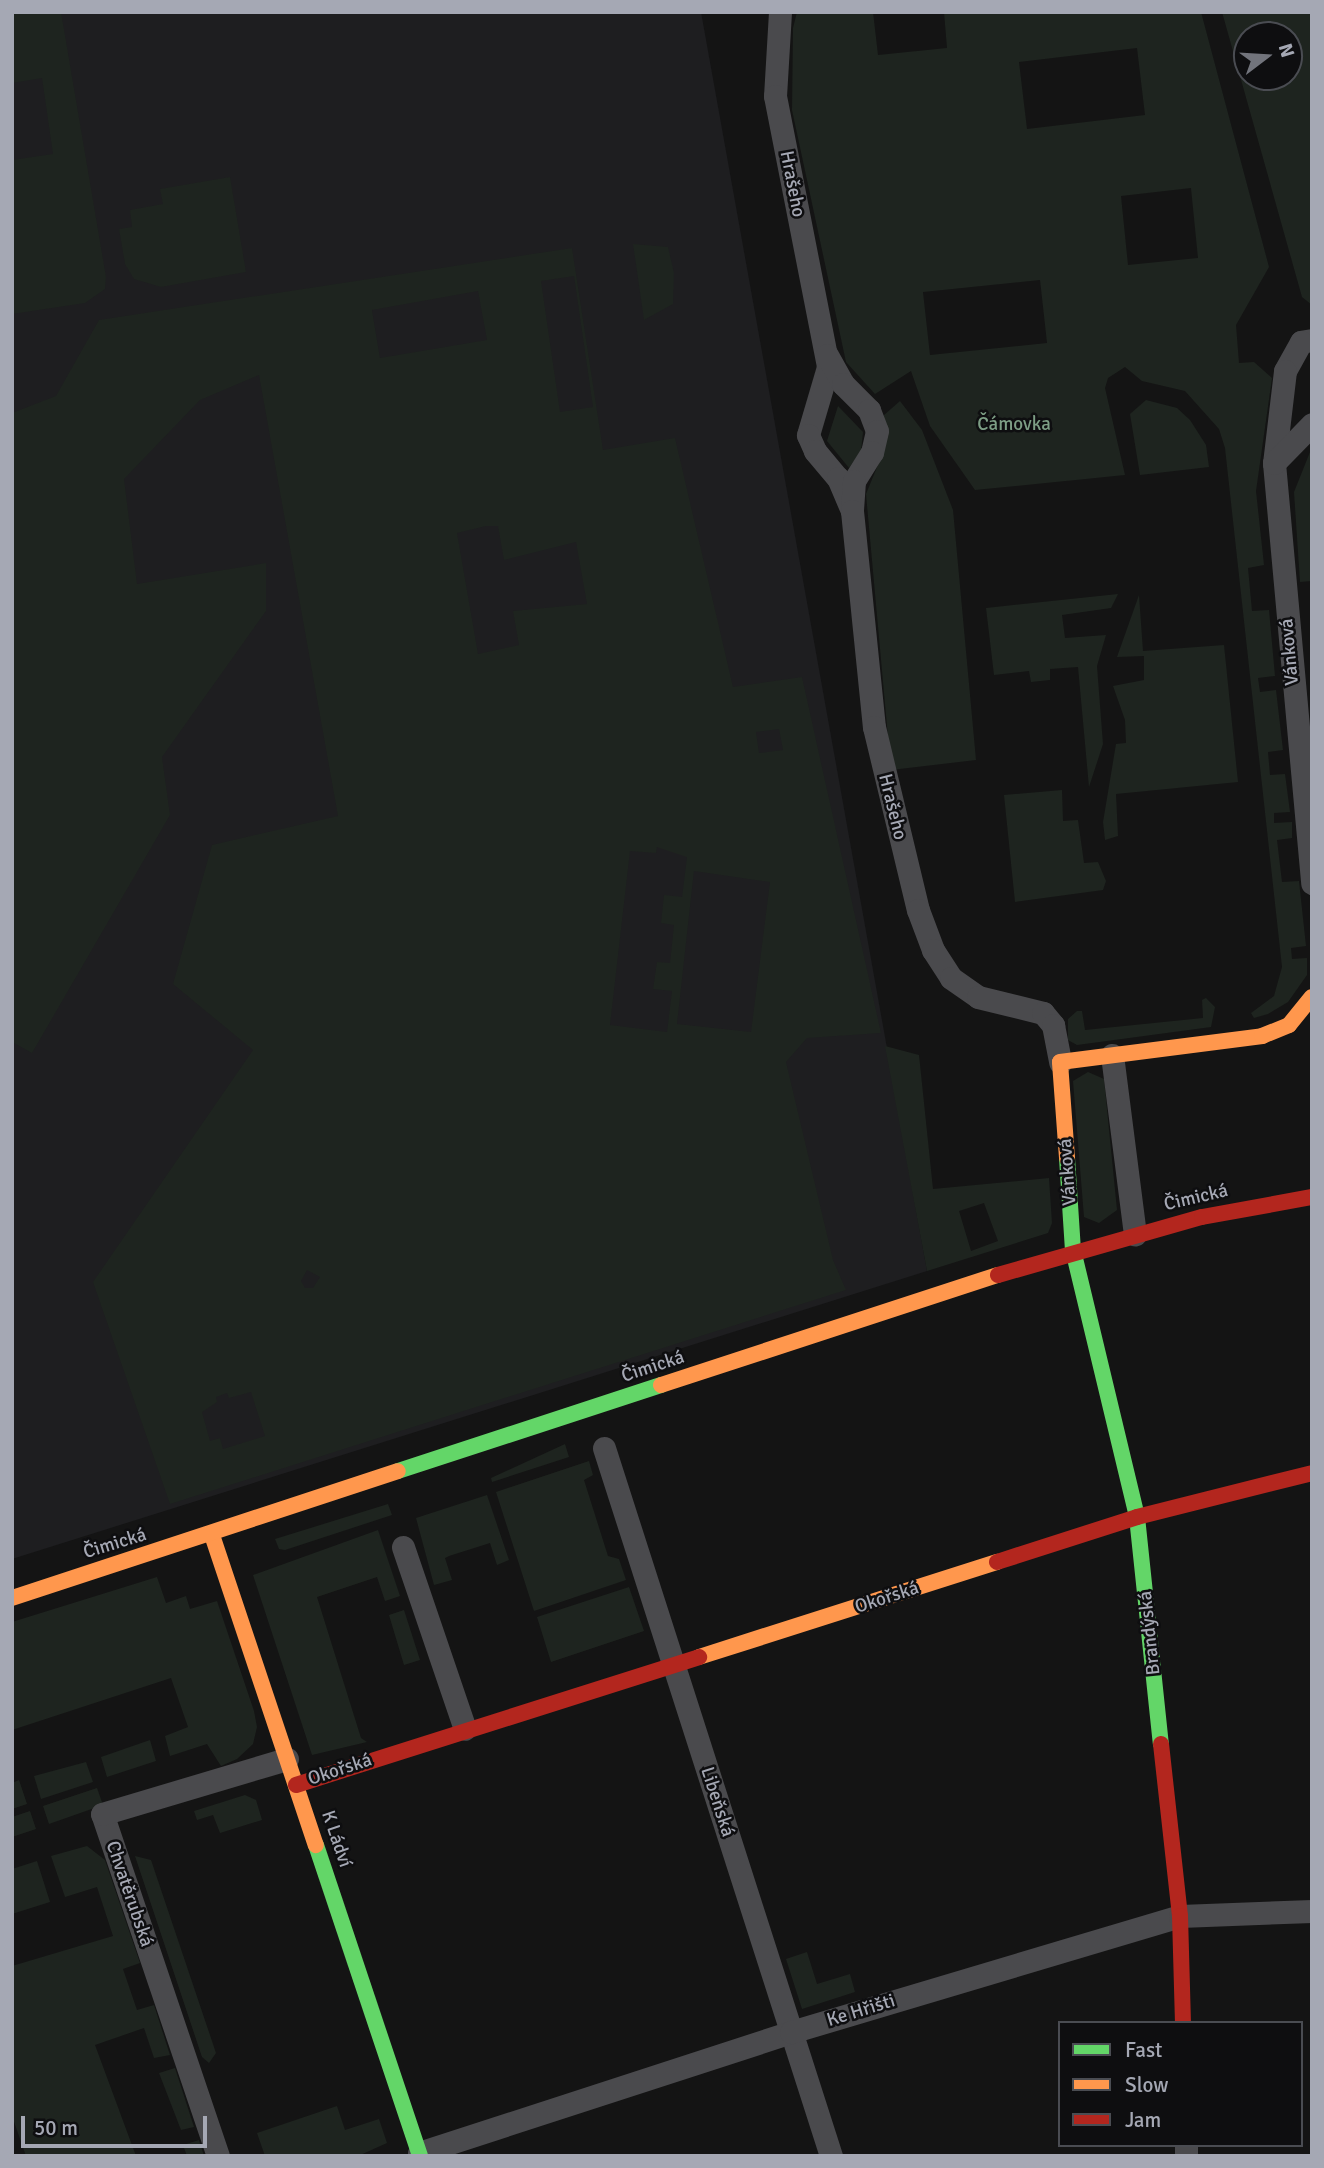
<!DOCTYPE html>
<meta charset="utf-8">
<style>
body{margin:0}
#map{position:relative;width:1324px;height:2168px;overflow:hidden;background:#141414;font-family:Signika,sans-serif}
div>[style]{position:absolute}
[style*='--x']{left:calc(var(--x)*1px);top:calc(var(--y)*1px);width:calc(var(--w)*1px);rotate:calc(var(--a)*1deg)}
.built>*{inset:0;background:#1e1e20}
.green>*{inset:0;background:#1e241f}
.street>*{height:23px;margin:-11.5px;padding:0 11.5px;transform-origin:11.5px;border-radius:11.5px;background:#4a4a4d}
.fast>*{height:16px;margin:-8px;padding:0 8px;transform-origin:8px;border-radius:8px;background:#63d668}
.slow>*{height:16px;margin:-8px;padding:0 8px;transform-origin:8px;border-radius:8px;background:#ff974d}
.jam>*{height:16px;margin:-8px;padding:0 8px;transform-origin:8px;border-radius:8px;background:#b3261e}
span{translate:-50% -50%;white-space:nowrap;text-align:center;line-height:1.15;-webkit-text-stroke:5px #0e0e10;paint-order:stroke}
.street-label{font-size:19px;color:#a5a8b4}
.park-label{font-size:19px;color:#7d9e85}
.frame{position:absolute;inset:0;border:14px solid #a5a8b4;pointer-events:none}
.legend{position:absolute;left:1058px;top:2021px;width:245px;height:126px;box-sizing:border-box;background:#0e0e10;border:2px solid #4a4c52;margin:0;padding:9px 12px;list-style:none;font-size:21px;color:#a5a8b4}
.legend li{display:flex;align-items:center;gap:14px;height:35px}
.legend b{width:35px;border:2px solid #4a4c52}
.north{position:absolute;left:1233px;top:21px;width:70px;height:70px;box-sizing:border-box;background:#0e0e10;border:2px solid #4a4c52;border-radius:50%;rotate:73deg;font-size:19px;font-weight:700;line-height:28px;text-align:center;color:#a5a8b4}
.north::after{content:'';display:block;margin:auto;width:24px;height:32px;background:#72747c;clip-path:polygon(50% 0,100% 100%,50% 72%,0 100%)}
.scale{position:absolute;left:21px;top:2116px;width:186px;height:32px;box-sizing:border-box;border:4px solid #a5a8b4;border-top:0;padding-left:9px;font-size:21px;line-height:24px;white-space:nowrap;color:#a5a8b4;-webkit-text-stroke:5px #0e0e10;paint-order:stroke}
</style>
<div id="map">
<div class="built">
<div style="clip-path:polygon(12px 12px,701px 12px,927px 1271px,12px 1559px)"></div>
</div>
<div class="green">
<div style="clip-path:polygon(12px 12px,61px 12px,106px 277px,105px 289px,85px 303px,12px 314px,12px 160px,53px 154px,42px 78px,12px 83px)"></div>
<div style="clip-path:polygon(evenodd,797px 12px,873px 12px,878px 55px,947px 48px,944px 12px,1201px 12px,1269px 267px,1236px 325px,1239px 363px,1254px 362px,1272px 378px,1256px 491px,1264px 565px,1248px 568px,1252px 611px,1269px 610px,1275px 676px,1258px 678px,1260px 692px,1276px 690px,1283px 750px,1268px 752px,1270px 775px,1285px 774px,1290px 812px,1274px 813px,1274px 823px,1292px 822px,1292px 838px,1277px 840px,1282px 882px,1299px 881px,1306px 946px,1291px 948px,1292px 959px,1307px 958px,1307px 975px,1288px 1002px,1268px 1014px,1254px 1018px,1251px 1013px,1274px 996px,1282px 967px,1225px 448px,1219px 429px,1185px 391px,1142px 381px,1125px 367px,1108px 378px,1105px 388px,1125px 475px,975px 490px,930px 426px,911px 371px,875px 394px,846px 362px,792px 110px,793px 28px,797px 12px,1137px 48px,1145px 115px,1027px 129px,1019px 62px,1137px 48px,797px 12px,1191px 188px,1198px 258px,1128px 265px,1121px 196px,1191px 188px,797px 12px,1040px 280px,1047px 343px,930px 355px,923px 292px,1040px 280px)"></div>
<div style="clip-path:polygon(evenodd,1222px 12px,1312px 12px,1312px 305px,1302px 297px,1222px 12px,1247px 35px,1289px 35px,1289px 77px,1247px 77px,1247px 35px)"></div>
<div style="clip-path:polygon(230px 177px,246px 272px,161px 287px,134px 279px,125px 264px,119px 229px,132px 227px,130px 210px,163px 204px,160px 189px)"></div>
<div style="clip-path:polygon(633px 244px,668px 247px,674px 273px,673px 304px,644px 320px)"></div>
<div style="clip-path:polygon(evenodd,572px 248px,603px 450px,675px 438px,733px 687px,802px 677px,881px 1033px,807px 1038px,786px 1062px,833px 1260px,846px 1290px,170px 1504px,93px 1282px,253px 1050px,173px 984px,212px 845px,338px 816px,259px 375px,200px 400px,124px 479px,137px 584px,266px 563px,266px 611px,162px 757px,170px 815px,32px 1053px,12px 1042px,12px 413px,56px 396px,99px 320px,572px 248px,574px 276px,593px 407px,560px 412px,541px 281px,574px 276px,572px 248px,478px 291px,487px 340px,380px 358px,372px 310px,478px 291px,572px 248px,486px 526px,498px 526px,504px 560px,576px 542px,587px 604px,513px 611px,519px 645px,478px 654px,457px 533px,486px 526px,572px 248px,779px 729px,783px 750px,759px 753px,756px 732px,779px 729px,572px 248px,657px 847px,687px 857px,682px 897px,664px 895px,661px 923px,674px 925px,670px 963px,657px 962px,653px 989px,672px 991px,667px 1032px,610px 1025px,630px 851px,656px 853px,657px 847px,572px 248px,694px 871px,770px 882px,751px 1032px,677px 1024px,694px 871px,572px 248px,307px 1270px,320px 1277px,313px 1288px,305px 1288px,301px 1281px,307px 1270px,572px 248px,251px 1392px,265px 1436px,223px 1449px,220px 1438px,210px 1441px,202px 1412px,217px 1402px,216px 1397px,227px 1393px,229px 1398px,251px 1392px)"></div>
<div style="clip-path:polygon(1146px 400px,1177px 408px,1190px 420px,1206px 445px,1209px 467px,1140px 475px,1130px 414px)"></div>
<div style="clip-path:polygon(900px 401px,922px 430px,953px 510px,976px 760px,891px 770px,866px 494px,882px 455px,884px 415px)"></div>
<div style="clip-path:polygon(838px 406px,863px 432px,861px 451px,849px 468px,827px 441px)"></div>
<div style="clip-path:polygon(1312px 447px,1312px 581px,1300px 582px,1294px 492px)"></div>
<div style="clip-path:polygon(1118px 594px,1111px 608px,1062px 615px,1065px 638px,1106px 635px,1097px 666px,1103px 744px,1089px 787px,1078px 667px,1050px 669px,1050px 680px,1031px 682px,1029px 671px,994px 675px,986px 608px)"></div>
<div style="clip-path:polygon(1139px 595px,1143px 651px,1224px 645px,1238px 782px,1116px 794px,1118px 836px,1105px 840px,1103px 822px,1116px 744px,1126px 743px,1125px 720px,1113px 686px,1144px 680px,1144px 656px,1117px 657px)"></div>
<div style="clip-path:polygon(1062px 790px,1063px 821px,1078px 820px,1084px 863px,1098px 862px,1106px 881px,1103px 890px,1015px 902px,1004px 795px)"></div>
<div style="clip-path:polygon(1206px 998px,1215px 1007px,1211px 1027px,1077px 1045px,1068px 1040px,1068px 1019px,1077px 1011px,1082px 1011px,1085px 1030px,1203px 1018px,1202px 1000px)"></div>
<div style="clip-path:polygon(evenodd,885px 1046px,919px 1055px,933px 1189px,1049px 1178px,1052px 1223px,1048px 1233px,927px 1271px,885px 1046px,984px 1203px,998px 1241px,971px 1251px,959px 1211px,984px 1203px)"></div>
<div style="clip-path:polygon(1088px 1072px,1104px 1079px,1117px 1210px,1099px 1223px,1084px 1217px,1073px 1081px)"></div>
<div style="clip-path:polygon(565px 1444px,569px 1457px,492px 1482px,491px 1478px)"></div>
<div style="clip-path:polygon(589px 1461px,593px 1475px,584px 1480px,608px 1556px,619px 1559px,626px 1580px,534px 1611px,496px 1492px)"></div>
<div style="clip-path:polygon(487px 1495px,509px 1560px,497px 1565px,490px 1543px,449px 1556px,445px 1558px,452px 1580px,434px 1585px,416px 1518px)"></div>
<div style="clip-path:polygon(388px 1504px,392px 1515px,285px 1550px,279px 1549px,275px 1539px)"></div>
<div style="clip-path:polygon(378px 1530px,400px 1596px,385px 1601px,377px 1577px,317px 1597px,361px 1738px,367px 1742px,312px 1755px,253px 1575px)"></div>
<div style="clip-path:polygon(157px 1577px,166px 1603px,186px 1596px,190px 1609px,217px 1601px,254px 1711px,257px 1727px,253px 1744px,237px 1759px,221px 1766px,207px 1744px,170px 1756px,165px 1736px,188px 1727px,171px 1678px,12px 1730px,12px 1622px)"></div>
<div style="clip-path:polygon(629px 1587px,644px 1631px,551px 1662px,537px 1617px)"></div>
<div style="clip-path:polygon(404px 1610px,420px 1660px,404px 1665px,389px 1615px)"></div>
<div style="clip-path:polygon(150px 1740px,156px 1761px,107px 1777px,101px 1757px)"></div>
<div style="clip-path:polygon(86px 1762px,93px 1782px,41px 1799px,34px 1776px)"></div>
<div style="clip-path:polygon(19px 1780px,27px 1804px,12px 1809px,12px 1783px)"></div>
<div style="clip-path:polygon(97px 1788px,103px 1805px,49px 1824px,43px 1806px)"></div>
<div style="clip-path:polygon(245px 1795px,256px 1800px,262px 1820px,220px 1833px,213px 1815px,197px 1820px,194px 1811px)"></div>
<div style="clip-path:polygon(30px 1811px,36px 1829px,12px 1837px,12px 1817px)"></div>
<div style="clip-path:polygon(87px 1846px,105px 1860px,140px 1963px,123px 1969px,137px 2010px,154px 2005px,170px 2055px,154px 2058px,144px 2028px,95px 2045px,136px 2156px,26px 2156px,12px 2116px,12px 1966px,113px 1936px,97px 1887px,65px 1897px,51px 1856px)"></div>
<div style="clip-path:polygon(135px 1856px,151px 1860px,216px 2053px,209px 2063px,202px 2057px)"></div>
<div style="clip-path:polygon(37px 1861px,50px 1902px,12px 1914px,12px 1869px)"></div>
<div style="clip-path:polygon(807px 1952px,817px 1984px,850px 1974px,855px 1992px,802px 2009px,786px 1959px)"></div>
<div style="clip-path:polygon(175px 2068px,194px 2127px,181px 2130px,159px 2073px)"></div>
<div style="clip-path:polygon(337px 2106px,345px 2130px,379px 2119px,387px 2143px,358px 2156px,265px 2156px,257px 2133px)"></div>
<div style="clip-path:polygon(199px 2140px,204px 2156px,187px 2156px,183px 2145px)"></div>
</div>
<div class="street">
<div style="--x:780;--y:12;--w:84;--a:93.4"></div>
<div style="--x:775;--y:96;--w:276;--a:78.9"></div>
<div style="--x:828;--y:367;--w:71;--a:106.4"></div>
<div style="--x:808;--y:435;--w:17;--a:66"></div>
<div style="--x:815;--y:451;--w:35;--a:50"></div>
<div style="--x:838;--y:478;--w:33;--a:67"></div>
<div style="--x:1312;--y:340;--w:11;--a:170"></div>
<div style="--x:1301;--y:342;--w:33;--a:119"></div>
<div style="--x:1285;--y:371;--w:93;--a:96.8"></div>
<div style="--x:1274;--y:463;--w:422;--a:84.8"></div>
<div style="--x:827;--y:355;--w:33;--a:61"></div>
<div style="--x:843;--y:384;--w:37;--a:45"></div>
<div style="--x:869;--y:410;--w:22;--a:69"></div>
<div style="--x:877;--y:431;--w:22;--a:103"></div>
<div style="--x:872;--y:452;--w:34;--a:122"></div>
<div style="--x:854;--y:481;--w:30;--a:94"></div>
<div style="--x:852;--y:511;--w:217;--a:84.2"></div>
<div style="--x:874;--y:727;--w:188;--a:76.5"></div>
<div style="--x:918;--y:910;--w:43;--a:69.4"></div>
<div style="--x:933;--y:950;--w:33;--a:57"></div>
<div style="--x:951;--y:978;--w:33;--a:35"></div>
<div style="--x:978;--y:997;--w:67;--a:13.8"></div>
<div style="--x:1043;--y:1013;--w:16;--a:50"></div>
<div style="--x:1053;--y:1025;--w:38;--a:79"></div>
<div style="--x:1274;--y:463;--w:54;--a:-45.7"></div>
<div style="--x:1112;--y:1055;--w:181;--a:82.7"></div>
<div style="--x:604;--y:1448;--w:744;--a:72.22"></div>
<div style="--x:403;--y:1547;--w:192;--a:71.2"></div>
<div style="--x:1186;--y:2145;--w:11;--a:90"></div>
<div style="--x:419;--y:2153;--w:391;--a:-18"></div>
<div style="--x:791;--y:2032;--w:406;--a:-16.6"></div>
<div style="--x:1180;--y:1916;--w:132;--a:-2.2"></div>
<div style="--x:218;--y:2156;--w:361;--a:-108.7"></div>
<div style="--x:102;--y:1814;--w:193;--a:-16.6"></div>
</div>
<div class="fast">
<div style="--x:1067;--y:1158;--w:92;--a:86.3"></div>
<div style="--x:1073;--y:1250;--w:275;--a:76.5"></div>
<div style="--x:1137;--y:1517;--w:228;--a:84"></div>
<div style="--x:398;--y:1471;--w:277;--a:-18.1"></div>
<div style="--x:316;--y:1845;--w:328;--a:71.5"></div>
</div>
<div class="slow">
<div style="--x:1067;--y:1158;--w:96;--a:-94.2"></div>
<div style="--x:1060;--y:1062;--w:204;--a:-7.3"></div>
<div style="--x:1262;--y:1036;--w:29;--a:-22"></div>
<div style="--x:1289;--y:1025;--w:36;--a:-51"></div>
<div style="--x:661;--y:1385;--w:354;--a:-18.1"></div>
<div style="--x:212;--y:1535;--w:327;--a:71.5"></div>
<div style="--x:12;--y:1598;--w:406;--a:-18.2"></div>
<div style="--x:699;--y:1657;--w:313;--a:-17.7"></div>
</div>
<div class="jam">
<div style="--x:998;--y:1275;--w:212;--a:-15.9"></div>
<div style="--x:1202;--y:1217;--w:112;--a:-10.3"></div>
<div style="--x:997;--y:1562;--w:147;--a:-17.8"></div>
<div style="--x:1137;--y:1517;--w:180;--a:-14.1"></div>
<div style="--x:1161;--y:1744;--w:173;--a:83.7"></div>
<div style="--x:1180;--y:1916;--w:107;--a:88.4"></div>
<div style="--x:296;--y:1785;--w:423;--a:-17.6"></div>
</div>
<div class="street-label">
<span style="left:792px;top:184px;rotate:79deg">Hrašeho</span>
<span style="left:1290px;top:652px;rotate:-95deg">Vánková</span>
<span style="left:892px;top:807px;rotate:76deg">Hrašeho</span>
<span style="left:1068px;top:1172px;rotate:-94deg">Vánková</span>
<span style="left:1196px;top:1198px;rotate:-13deg">Čimická</span>
<span style="left:653px;top:1367px;rotate:-18deg">Čimická</span>
<span style="left:115px;top:1544px;rotate:-17deg">Čimická</span>
<span style="left:887px;top:1598px;rotate:-18deg">Okořská</span>
<span style="left:1150px;top:1633px;rotate:-96deg">Brandýská</span>
<span style="left:340px;top:1770px;rotate:-18deg">Okořská</span>
<span style="left:717px;top:1802px;rotate:72deg">Libeňská</span>
<span style="left:336px;top:1839px;rotate:71deg">K Ládví</span>
<span style="left:129px;top:1894px;rotate:71deg">Chvatěrubská</span>
<span style="left:861px;top:2011px;rotate:-17deg">Ke Hřišti</span>
</div>
<div class="park-label">
<span style="left:1014px;top:425px">Čámovka</span>
</div>
<div class="frame"></div>
<ul class="legend">
<li><b style="height:9px;background:#63d668"></b>Fast</li>
<li><b style="height:9px;background:#ff974d"></b>Slow</li>
<li><b style="height:9px;background:#b3261e"></b>Jam</li>
</ul>
<div class="north">N</div>
<div class="scale">50 m</div>
</div>
